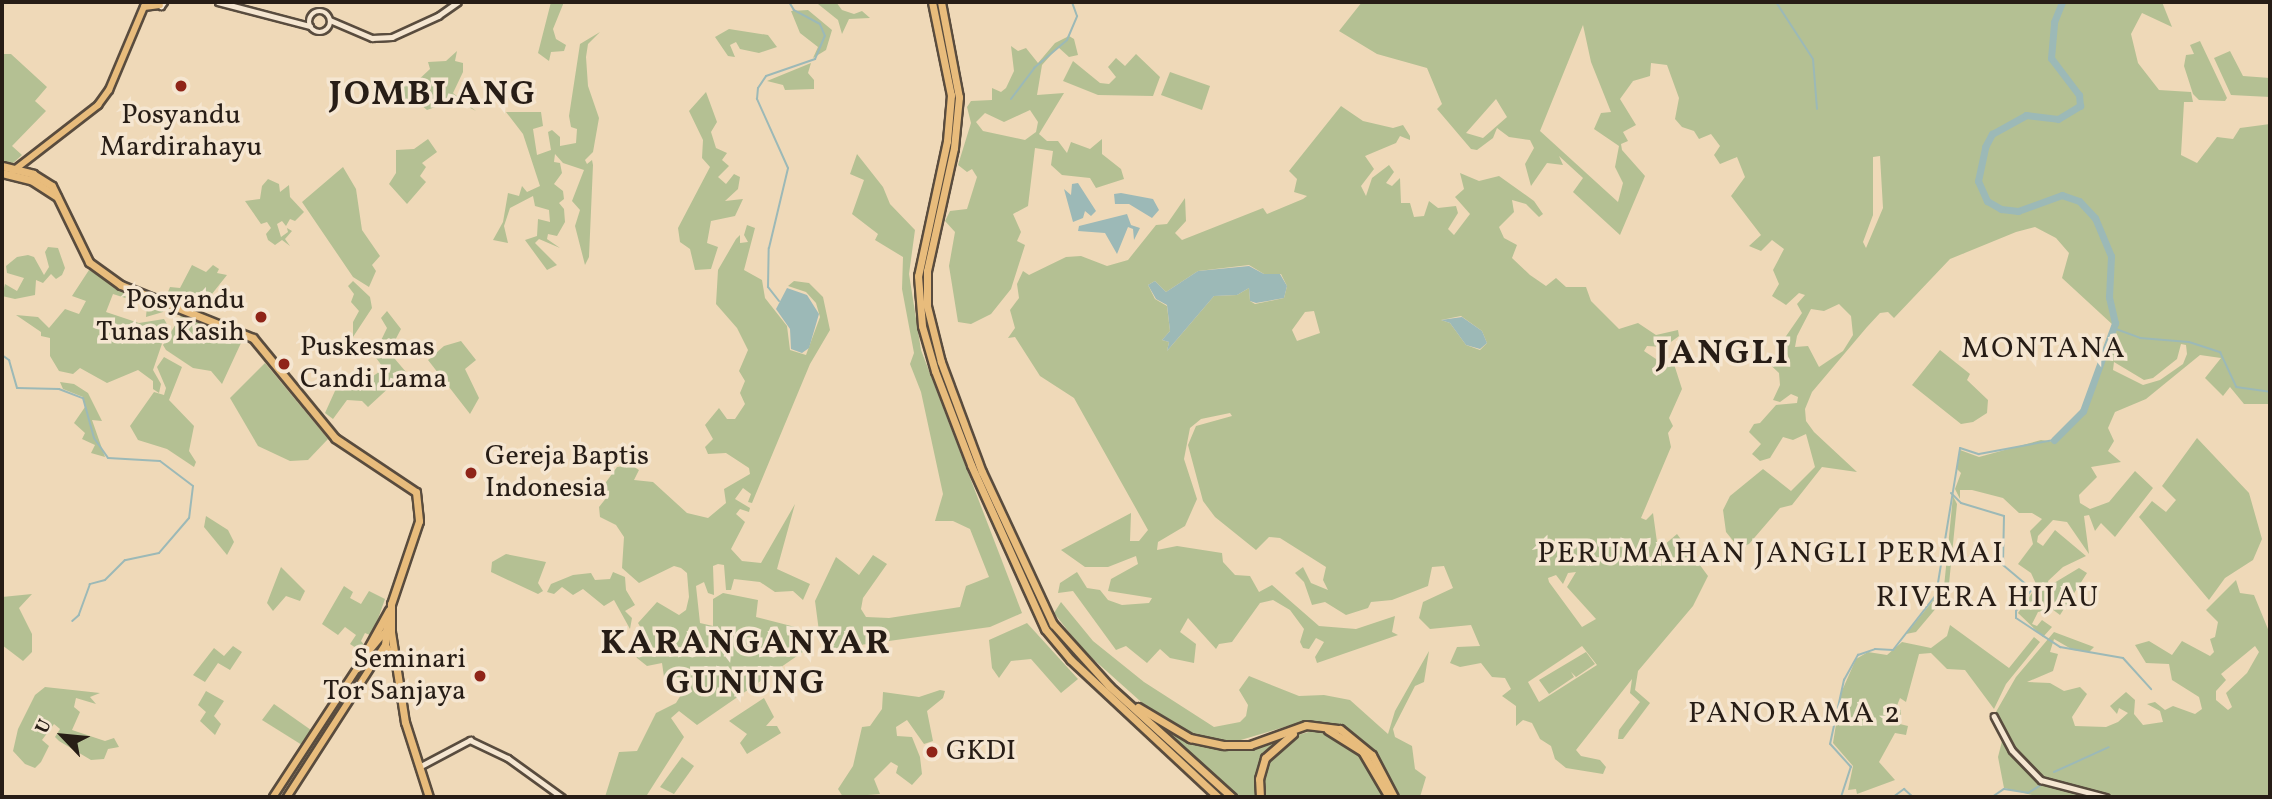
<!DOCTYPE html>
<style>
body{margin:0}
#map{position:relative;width:2272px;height:799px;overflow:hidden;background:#efd9b8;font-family:Vollkorn,serif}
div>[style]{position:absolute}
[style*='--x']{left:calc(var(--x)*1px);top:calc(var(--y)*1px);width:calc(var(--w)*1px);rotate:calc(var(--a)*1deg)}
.green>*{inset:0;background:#b4c093}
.water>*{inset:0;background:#9cb9b7}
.stream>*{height:2px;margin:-1px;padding:0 1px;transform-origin:1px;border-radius:1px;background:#9cb9b7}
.river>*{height:7px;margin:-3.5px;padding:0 3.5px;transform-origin:3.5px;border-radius:3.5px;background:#9cb9b7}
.roads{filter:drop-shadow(2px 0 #594c3e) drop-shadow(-2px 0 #594c3e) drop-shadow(0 2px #594c3e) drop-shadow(0 -2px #594c3e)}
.minor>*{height:4.5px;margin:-2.25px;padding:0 2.25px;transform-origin:2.25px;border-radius:2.25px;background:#f5e6d1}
.minor>.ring{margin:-2.25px;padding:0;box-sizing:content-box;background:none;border:4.5px solid #f5e6d1;border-radius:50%}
.major>*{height:6px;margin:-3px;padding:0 3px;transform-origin:3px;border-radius:3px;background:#e8bc7c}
.highway>*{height:7px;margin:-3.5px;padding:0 3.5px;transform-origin:3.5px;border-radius:3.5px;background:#e8bc7c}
.dots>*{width:19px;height:19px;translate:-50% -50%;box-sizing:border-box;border:4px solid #f5e6d1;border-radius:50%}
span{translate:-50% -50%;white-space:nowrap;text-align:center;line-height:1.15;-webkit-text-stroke:7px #f5e6d1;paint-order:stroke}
.poi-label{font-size:28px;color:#271d16}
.right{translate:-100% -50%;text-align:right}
.left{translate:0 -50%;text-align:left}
.neighbourhood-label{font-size:30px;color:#271d16;letter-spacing:2px}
.district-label{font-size:35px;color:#271d16;font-weight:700;letter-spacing:2px}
.frame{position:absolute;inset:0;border:4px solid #271d16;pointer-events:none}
.north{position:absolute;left:28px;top:701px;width:70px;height:70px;-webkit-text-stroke:5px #f5e6d1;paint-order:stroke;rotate:296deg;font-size:19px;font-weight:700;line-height:28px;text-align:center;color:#271d16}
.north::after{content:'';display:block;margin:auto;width:24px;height:32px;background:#271d16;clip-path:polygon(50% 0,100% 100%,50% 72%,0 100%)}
</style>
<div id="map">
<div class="green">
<div style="clip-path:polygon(551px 2px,564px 2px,553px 29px,556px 39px,566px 45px,564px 51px,551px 52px,549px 61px,538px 53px)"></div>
<div style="clip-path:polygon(836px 2px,842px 10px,854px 14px,862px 11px,870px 18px,849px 19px,842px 34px,838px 20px,818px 4px)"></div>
<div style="clip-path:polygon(evenodd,1362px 2px,2162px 2px,2172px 27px,2142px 13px,2131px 34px,2138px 63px,2159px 90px,2191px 92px,2193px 102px,2184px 102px,2181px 155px,2197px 163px,2217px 137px,2233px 139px,2240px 128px,2270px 124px,2270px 404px,2244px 404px,2230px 387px,2223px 396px,2205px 378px,2221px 358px,2200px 355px,2146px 399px,2115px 412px,2108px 428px,2114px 441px,2108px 451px,2121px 462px,2091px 467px,2097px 477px,2079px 495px,2080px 503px,2090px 509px,2109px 502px,2135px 471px,2153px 488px,2115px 537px,2101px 523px,2095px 531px,2089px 515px,2084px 516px,2089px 554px,2067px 522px,2053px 520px,2038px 536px,2037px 542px,2043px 546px,2055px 530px,2086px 556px,2063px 567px,2048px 581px,2049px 586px,2079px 568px,2087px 573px,2060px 615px,2052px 609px,2038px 612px,2032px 624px,2037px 626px,2042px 620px,2052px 627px,2043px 637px,2018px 613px,2037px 586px,2031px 573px,2018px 564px,2033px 544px,2030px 531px,2042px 519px,2032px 513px,2019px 513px,2003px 498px,1972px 490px,1960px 490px,1960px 499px,1955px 489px,1961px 473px,1957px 469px,1960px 450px,1979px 457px,2041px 440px,2055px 442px,2085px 412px,2113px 325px,2062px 278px,2069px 253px,2056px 238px,2035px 227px,2016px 232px,1950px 259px,1894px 318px,1888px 312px,1880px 313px,1867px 327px,1812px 392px,1805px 409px,1806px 421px,1814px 432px,1857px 472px,1822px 467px,1792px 505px,1780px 508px,1749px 544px,1739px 548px,1726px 532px,1723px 510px,1730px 496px,1763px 469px,1791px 491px,1815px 467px,1806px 434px,1793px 440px,1783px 437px,1770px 458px,1760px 461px,1752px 454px,1761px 444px,1749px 432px,1754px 424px,1760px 423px,1776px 405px,1797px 403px,1798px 397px,1791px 394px,1780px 402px,1773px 400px,1780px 385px,1779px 373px,1763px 358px,1771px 355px,1787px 365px,1790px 361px,1782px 342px,1802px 313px,1797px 304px,1805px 295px,1799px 293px,1786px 305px,1772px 296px,1779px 284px,1773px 270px,1784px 249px,1772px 240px,1761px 251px,1749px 246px,1761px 235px,1731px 196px,1745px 177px,1737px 157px,1720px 164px,1714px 155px,1720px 146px,1711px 134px,1699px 139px,1694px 131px,1682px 127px,1675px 119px,1679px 98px,1667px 65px,1651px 63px,1650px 76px,1633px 81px,1620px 99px,1636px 125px,1623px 132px,1628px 141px,1621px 144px,1622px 150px,1645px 176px,1620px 235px,1573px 192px,1583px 178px,1559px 156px,1563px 165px,1547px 163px,1531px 186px,1525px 164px,1534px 148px,1530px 140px,1509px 137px,1497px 128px,1493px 138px,1477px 150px,1471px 149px,1437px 109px,1442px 104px,1427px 68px,1377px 54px,1339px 31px,1362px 2px,1583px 25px,1591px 62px,1611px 112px,1601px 113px,1594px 129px,1619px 146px,1615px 167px,1623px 183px,1618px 202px,1540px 131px,1583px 25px,1362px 2px,1496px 99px,1507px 117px,1483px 138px,1466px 133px,1496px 99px,1362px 2px,1880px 156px,1883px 208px,1866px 248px,1863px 242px,1873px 215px,1873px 157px,1880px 156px,1362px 2px,1839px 304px,1851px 316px,1853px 335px,1843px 351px,1819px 367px,1808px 346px,1795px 347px,1797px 336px,1811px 309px,1824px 311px,1839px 304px,1362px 2px,2181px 344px,2186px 345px,2187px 354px,2183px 364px,2160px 380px,2143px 385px,2113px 370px,2114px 362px,2144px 380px,2153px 378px,2177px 359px,2181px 344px)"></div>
<div style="clip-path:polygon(808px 10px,832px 30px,826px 50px,813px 58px,818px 47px,800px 33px,791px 11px)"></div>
<div style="clip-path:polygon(729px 29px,768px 35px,777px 47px,759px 53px,740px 49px,736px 42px,730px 45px,735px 57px,728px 56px,715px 37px)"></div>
<div style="clip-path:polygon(600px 32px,588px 44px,586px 57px,588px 86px,599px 118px,593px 152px,585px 160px,587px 164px,592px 160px,593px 165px,589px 257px,585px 265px,575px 226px,580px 210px,572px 201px,584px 170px,563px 163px,555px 154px,554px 162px,560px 163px,562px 173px,554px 184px,563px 191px,564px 199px,559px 203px,564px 209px,565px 222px,557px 236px,548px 234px,547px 239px,560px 248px,539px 239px,535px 243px,557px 265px,547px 270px,525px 240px,537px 236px,538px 219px,550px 222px,549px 210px,535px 206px,533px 196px,510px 208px,504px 226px,508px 243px,493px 240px,503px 222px,508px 193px,519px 196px,522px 186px,527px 192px,540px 186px,523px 134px,506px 112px,541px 112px,543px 126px,533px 129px,537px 155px,551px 150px,548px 132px,552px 130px,560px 137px,560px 146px,576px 143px,577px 129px,571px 127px,569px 116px,580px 44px)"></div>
<div style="clip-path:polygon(evenodd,1069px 36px,1074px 39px,1078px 55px,1069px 57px,1058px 47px,1042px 65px,1037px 95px,1064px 93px,1039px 134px,1047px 141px,1058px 141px,1067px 153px,1071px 142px,1090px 149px,1102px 139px,1102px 154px,1121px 169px,1124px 179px,1096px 188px,1090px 178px,1062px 175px,1051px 165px,1053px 151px,1035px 148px,1028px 206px,1013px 214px,1021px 232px,1017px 241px,1025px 245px,1011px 289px,991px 314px,971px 324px,958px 322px,949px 266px,955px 232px,945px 221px,950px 211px,967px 209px,977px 177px,972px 169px,967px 172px,958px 165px,971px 123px,967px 107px,971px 101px,992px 100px,992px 88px,1001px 92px,1006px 88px,1014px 71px,1011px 46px,1018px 51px,1026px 48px,1038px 63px,1055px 43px,1069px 36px,1030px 110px,1038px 122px,1036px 132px,1025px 140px,983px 131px,976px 122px,985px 113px,1004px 122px,1030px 110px)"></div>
<div style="clip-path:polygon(2200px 41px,2227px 98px,2225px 101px,2199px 100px,2193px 94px,2184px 66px,2186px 55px,2194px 54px,2190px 45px)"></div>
<div style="clip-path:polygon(457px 51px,455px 61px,463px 63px,463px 72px,453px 93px,476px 111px,455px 100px,427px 110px,413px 98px,405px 100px,401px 86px,415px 83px,430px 69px,428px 62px,446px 61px)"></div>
<div style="clip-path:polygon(2230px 51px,2243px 76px,2270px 78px,2270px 97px,2231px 95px,2214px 58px)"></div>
<div style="clip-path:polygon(4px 54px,11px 54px,47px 87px,35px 101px,46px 111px,12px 146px,22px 155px,12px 164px,2px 164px)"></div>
<div style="clip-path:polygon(1136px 54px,1160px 77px,1153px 96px,1098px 95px,1063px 81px,1073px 61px,1100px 83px,1109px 84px,1116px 77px,1108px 67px,1116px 58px,1125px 66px)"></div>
<div style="clip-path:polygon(811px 63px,808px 73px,814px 80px,814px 89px,785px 90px,783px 85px,767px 81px)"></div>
<div style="clip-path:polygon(1170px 72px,1210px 86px,1202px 110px,1161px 95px)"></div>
<div style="clip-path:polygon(706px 92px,717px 122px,711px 132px,716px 148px,727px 153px,722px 160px,729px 166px,718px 177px,726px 184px,734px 174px,740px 177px,738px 189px,725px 201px,743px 199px,735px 216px,711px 221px,707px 243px,718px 247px,711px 269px,695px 270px,690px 249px,680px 242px,678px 228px,710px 167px,702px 158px,703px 140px,689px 111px)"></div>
<div style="clip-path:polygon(evenodd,1341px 106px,1363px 121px,1393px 128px,1403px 125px,1410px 136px,1410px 140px,1400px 136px,1396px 143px,1365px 156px,1374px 169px,1361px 186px,1366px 196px,1372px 178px,1389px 165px,1394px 172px,1386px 183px,1392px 186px,1400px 178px,1401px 203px,1410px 203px,1414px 217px,1424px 216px,1429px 201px,1438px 208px,1456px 206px,1458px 213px,1448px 229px,1454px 235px,1470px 214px,1455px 197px,1464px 189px,1460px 173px,1479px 181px,1499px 176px,1534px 201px,1543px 214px,1539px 217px,1526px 204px,1512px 200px,1514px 212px,1499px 227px,1504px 238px,1517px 245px,1512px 258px,1530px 275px,1546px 286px,1556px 278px,1566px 287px,1586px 287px,1591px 301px,1619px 329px,1638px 323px,1656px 335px,1678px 330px,1679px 336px,1664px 347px,1647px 346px,1644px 351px,1662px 363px,1673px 361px,1682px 389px,1669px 418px,1673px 426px,1668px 433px,1671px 447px,1641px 518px,1646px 520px,1653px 513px,1657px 542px,1663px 546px,1677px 534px,1708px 576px,1693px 606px,1638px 671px,1635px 690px,1650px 703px,1623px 739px,1618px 739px,1619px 730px,1640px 702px,1630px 693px,1632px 679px,1576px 750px,1581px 756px,1600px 760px,1606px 767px,1603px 774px,1566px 768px,1555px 759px,1551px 746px,1540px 739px,1532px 723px,1523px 720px,1516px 726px,1516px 706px,1502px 696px,1511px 689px,1505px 678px,1492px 677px,1481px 663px,1460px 667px,1450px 663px,1457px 647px,1480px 646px,1471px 625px,1430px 629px,1419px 618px,1423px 602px,1453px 588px,1444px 566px,1432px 567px,1428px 586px,1392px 600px,1371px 602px,1368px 608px,1346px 615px,1325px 602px,1312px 605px,1304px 582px,1295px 573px,1303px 567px,1311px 583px,1328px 590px,1323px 580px,1326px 567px,1280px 538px,1269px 537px,1256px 550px,1215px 517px,1203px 501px,1188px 445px,1196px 426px,1232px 416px,1230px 413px,1201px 419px,1190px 428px,1184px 459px,1197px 499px,1185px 526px,1158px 542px,1157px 550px,1177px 546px,1222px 553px,1223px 562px,1235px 575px,1250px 576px,1259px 592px,1272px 585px,1319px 626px,1356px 629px,1395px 616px,1392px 632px,1398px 635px,1317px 663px,1315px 657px,1324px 642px,1316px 638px,1309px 649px,1303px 648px,1300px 642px,1304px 629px,1290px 610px,1273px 600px,1260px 603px,1232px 642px,1219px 644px,1216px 649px,1188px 618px,1180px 632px,1196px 644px,1194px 663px,1170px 658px,1160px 649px,1147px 663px,1126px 646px,1116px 650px,1073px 591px,1058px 593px,1060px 583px,1077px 572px,1087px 588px,1100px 590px,1108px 600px,1122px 605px,1149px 603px,1152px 598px,1108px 591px,1111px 579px,1138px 564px,1136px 556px,1108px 567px,1085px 567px,1061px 550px,1131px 513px,1130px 541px,1139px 541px,1148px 530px,1074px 398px,1040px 376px,1015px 337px,1008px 338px,1015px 328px,1010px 310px,1019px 298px,1017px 284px,1023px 271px,1029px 275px,1066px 257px,1081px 256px,1107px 266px,1128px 260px,1156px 225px,1167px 224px,1185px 198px,1186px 221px,1175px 233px,1182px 240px,1263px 208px,1267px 214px,1303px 199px,1307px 196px,1294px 192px,1297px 179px,1289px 171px,1341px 106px,1249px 265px,1264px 274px,1281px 274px,1287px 286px,1284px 298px,1255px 304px,1250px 301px,1249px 288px,1237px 295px,1214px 296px,1167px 351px,1169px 342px,1162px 340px,1170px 331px,1167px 306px,1155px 299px,1148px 285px,1155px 281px,1166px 292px,1198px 271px,1249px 265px,1341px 106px,1314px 311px,1320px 333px,1297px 341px,1292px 330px,1305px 312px,1314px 311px,1341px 106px,1461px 316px,1482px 331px,1487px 343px,1480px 350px,1466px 345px,1450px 323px,1441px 320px,1461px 316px,1341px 106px,1576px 572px,1567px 587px,1596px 619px,1582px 627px,1549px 582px,1548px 578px,1556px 575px,1563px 584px,1568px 573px,1576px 572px,1341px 106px,1582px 646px,1597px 665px,1539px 702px,1528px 682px,1582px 646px)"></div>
<div style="clip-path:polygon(428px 139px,437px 152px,422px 163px,426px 167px,420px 176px,426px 182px,407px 204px,389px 184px,396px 173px,396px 150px,414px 149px)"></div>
<div style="clip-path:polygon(857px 154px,883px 187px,890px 204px,915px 230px,909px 274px,921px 350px,1022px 613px,990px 627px,831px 649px,820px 639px,815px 601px,836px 557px,859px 575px,873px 555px,887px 564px,863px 598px,861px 609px,866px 617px,889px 618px,960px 607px,966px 586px,989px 577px,970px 529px,953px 521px,935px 521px,943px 494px,921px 392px,910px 364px,914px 353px,902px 289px,903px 257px,875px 240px,878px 234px,852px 214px,864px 180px,850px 174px)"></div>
<div style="clip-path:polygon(343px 167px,356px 189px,362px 230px,380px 256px,372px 265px,376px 271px,369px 287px,353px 277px,302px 202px)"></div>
<div style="clip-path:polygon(268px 179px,279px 184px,280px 192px,289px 185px,290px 197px,304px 212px,295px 221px,290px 219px,286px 226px,282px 221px,277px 224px,281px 237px,288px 232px,287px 228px,292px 231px,285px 239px,290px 246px,282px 240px,275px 245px,268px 240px,266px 234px,271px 228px,267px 222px,261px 224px,245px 201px,260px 199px,262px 186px)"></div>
<div style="clip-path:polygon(747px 225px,755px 228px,744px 270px,762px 280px,765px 298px,787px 326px,790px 350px,806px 355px,820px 317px,816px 303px,806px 292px,788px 286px,794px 281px,809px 283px,823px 297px,830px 330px,810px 364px,752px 503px,748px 502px,751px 494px,743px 488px,735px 499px,750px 508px,749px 512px,740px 509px,736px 514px,745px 522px,731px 549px,742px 561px,761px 563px,795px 504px,777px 569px,810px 584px,803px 600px,793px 591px,775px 592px,760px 582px,734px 579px,731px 590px,726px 590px,724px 565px,718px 564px,713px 566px,714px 595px,708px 593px,704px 582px,696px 586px,700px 623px,713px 626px,713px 599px,723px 593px,758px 600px,756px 617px,799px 628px,810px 647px,697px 725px,679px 711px,671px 718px,684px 737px,647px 795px,605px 797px,619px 752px,637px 751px,656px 713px,676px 703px,684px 690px,683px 678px,664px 677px,662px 663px,647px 666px,637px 658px,630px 643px,642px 644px,646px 637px,638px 623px,657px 602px,679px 615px,686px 610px,689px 597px,687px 573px,681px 568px,674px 566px,639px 583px,622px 568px,624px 537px,616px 525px,600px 517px,599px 507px,607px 497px,601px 489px,617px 467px,631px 465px,639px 470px,634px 480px,653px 482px,687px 513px,708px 518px,726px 503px,724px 489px,750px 474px,749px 468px,726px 453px,708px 454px,705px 447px,713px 439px,705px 425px,719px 408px,727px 419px,735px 419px,745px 404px,740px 393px,745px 381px,739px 371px,748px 350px,737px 328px,716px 304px,718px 270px,736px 239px,740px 235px,740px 243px,748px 242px,744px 235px)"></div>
<div style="clip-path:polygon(48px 247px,58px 248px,65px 268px,62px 275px,56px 279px,51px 274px,43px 283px,36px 280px,35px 295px,15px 299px,2px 296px,5px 284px,17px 291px,24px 278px,7px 273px,6px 266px,17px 257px,28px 255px,34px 257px,44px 275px,49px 267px,45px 252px)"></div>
<div style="clip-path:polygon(192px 265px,206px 272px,213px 265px,219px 269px,217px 273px,227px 275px,200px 309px,166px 297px,170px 287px,180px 288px)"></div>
<div style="clip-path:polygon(89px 270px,123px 289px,166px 305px,163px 312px,146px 317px,147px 305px,113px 294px,106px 312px,139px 323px,164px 319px,168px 326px,153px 370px,161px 384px,159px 393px,153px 389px,153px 381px,138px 370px,107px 383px,80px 368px,73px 374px,59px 371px,50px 356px,50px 338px,41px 336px,41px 332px,16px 315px,38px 317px,49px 328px,65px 309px,79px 314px,86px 301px,72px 296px)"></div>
<div style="clip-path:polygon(353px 281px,370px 297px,372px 308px,353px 337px,353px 322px,359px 311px,351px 302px,354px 294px,348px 286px)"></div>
<div style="clip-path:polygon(387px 311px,401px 329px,389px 352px,406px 372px,368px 407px,362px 401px,347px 400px,333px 419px,325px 413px,339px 382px,349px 383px,354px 372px,360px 385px,379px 372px,382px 366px,374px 355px,387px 328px,381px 318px)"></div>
<div style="clip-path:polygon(182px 314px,220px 329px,241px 343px,222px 384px,211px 371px,193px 368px,166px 350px,163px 345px)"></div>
<div style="clip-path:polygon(461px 341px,476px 360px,465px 369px,479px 398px,470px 414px,428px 360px,444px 346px)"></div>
<div style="clip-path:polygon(1940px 350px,1970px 374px,1967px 380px,1988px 400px,1987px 413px,1973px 422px,1961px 424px,1912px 385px)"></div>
<div style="clip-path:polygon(164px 357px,182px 367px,169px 400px,194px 426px,189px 451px,196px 462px,194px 467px,167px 449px,138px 440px,130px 426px,154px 392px,164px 395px,166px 388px,157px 367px)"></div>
<div style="clip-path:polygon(265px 363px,328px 439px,308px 460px,290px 461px,258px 446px,230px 398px)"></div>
<div style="clip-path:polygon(60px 382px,74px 384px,88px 393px,102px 421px,92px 420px,105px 457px,91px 453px,95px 445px,82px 439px,85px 433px,74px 423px,85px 407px,83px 397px,63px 389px)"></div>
<div style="clip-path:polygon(2197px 438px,2249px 493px,2262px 539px,2253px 560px,2225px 578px,2209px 600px,2139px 517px,2152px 501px,2166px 512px,2176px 500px,2162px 486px)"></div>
<div style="clip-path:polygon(1953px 496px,1957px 504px,1948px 594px,1916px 632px,1906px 634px,1944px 587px)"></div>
<div style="clip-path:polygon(206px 516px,228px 530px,234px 542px,227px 555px,204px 527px)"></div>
<div style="clip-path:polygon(506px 554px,546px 562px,538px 583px,543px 591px,538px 594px,491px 572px,492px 562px)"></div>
<div style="clip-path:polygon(281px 567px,305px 591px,300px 601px,286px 596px,273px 611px,267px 603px)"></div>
<div style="clip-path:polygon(613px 572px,625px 577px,626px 590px,635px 605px,625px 611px,632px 618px,630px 629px,614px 600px,604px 606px,583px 589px,573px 595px,562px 587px,554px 594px,547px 592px,551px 584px,573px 575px,591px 573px,595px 580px,610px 579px)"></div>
<div style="clip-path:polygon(evenodd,2236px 580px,2240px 593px,2254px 595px,2270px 634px,2270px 797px,2040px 797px,2004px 788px,1998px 757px,2004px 733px,1993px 717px,2016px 677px,2054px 632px,2094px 647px,2089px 652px,2073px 650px,2054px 639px,2050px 652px,2058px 654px,2053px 671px,2027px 682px,2050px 683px,2064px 691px,2080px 687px,2087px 694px,2072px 717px,2075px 726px,2106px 727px,2118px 722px,2128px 713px,2119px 708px,2117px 714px,2110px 706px,2126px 692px,2135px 700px,2134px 714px,2143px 725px,2163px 722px,2160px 711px,2147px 704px,2155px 702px,2165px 710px,2173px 706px,2195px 714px,2202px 709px,2199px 697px,2172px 680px,2169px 664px,2146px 663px,2135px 645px,2149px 641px,2172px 655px,2182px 641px,2210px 656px,2214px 652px,2210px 639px,2215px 637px,2218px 622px,2206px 610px,2236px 580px,2255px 646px,2259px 652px,2247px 673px,2226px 693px,2232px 707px,2228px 710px,2216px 700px,2216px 691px,2226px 680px,2221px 674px,2255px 646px)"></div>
<div style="clip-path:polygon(344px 586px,353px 592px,350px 598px,361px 604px,369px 591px,385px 599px,372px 636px,365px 633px,361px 641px,366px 647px,362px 652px,350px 644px,356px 635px,345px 627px,338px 635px,322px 624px)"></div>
<div style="clip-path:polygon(32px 594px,19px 608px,32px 634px,32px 652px,23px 661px,2px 645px,2px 597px)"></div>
<div style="clip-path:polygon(1061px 602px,1093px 641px,1144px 682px,1214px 727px,1240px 722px,1246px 716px,1248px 705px,1239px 690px,1249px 676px,1299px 696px,1324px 695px,1350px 700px,1388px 734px,1395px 711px,1429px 651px,1424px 682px,1415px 686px,1393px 729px,1395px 737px,1412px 746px,1415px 769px,1426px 777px,1420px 797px,1400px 797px,1375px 753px,1341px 725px,1305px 721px,1234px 742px,1191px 735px,1158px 717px,1083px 650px,1054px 613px)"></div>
<div style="clip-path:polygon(1027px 623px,1078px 679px,1061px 693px,1031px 659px,1011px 661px,999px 678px,992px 668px,989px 640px)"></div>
<div style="clip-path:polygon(1950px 625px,2009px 668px,2034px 637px,2040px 642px,2006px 684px,1994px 709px,1965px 670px,1947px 669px,1931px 653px,1919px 654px,1906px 702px,1900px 698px,1896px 708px,1901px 710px,1900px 724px,1908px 726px,1906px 735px,1895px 733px,1879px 762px,1895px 780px,1857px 794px,1856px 789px,1848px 790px,1853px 766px,1833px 743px,1841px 693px,1856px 659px,1868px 652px,1887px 655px,1902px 642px,1931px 648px,1947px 636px)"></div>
<div style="clip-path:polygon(233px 646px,242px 652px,230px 670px,218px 663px,205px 682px,193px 675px,214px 648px,224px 656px)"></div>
<div style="clip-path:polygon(1586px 652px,1595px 664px,1576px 677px,1571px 672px,1574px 677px,1549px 694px,1539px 680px)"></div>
<div style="clip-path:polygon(45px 687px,100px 693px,90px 697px,96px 704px,76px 698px,74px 707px,80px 712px,72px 730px,105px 741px,114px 738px,119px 747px,108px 749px,104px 759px,91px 760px,59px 741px,55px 737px,60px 729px,54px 724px,42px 740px,49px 746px,41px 762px,35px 768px,25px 764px,13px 751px,18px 729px,35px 695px)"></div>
<div style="clip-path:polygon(940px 690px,945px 691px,943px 698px,927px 711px,933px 741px,924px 744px,907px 720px,896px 727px,897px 736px,912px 737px,920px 757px,922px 774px,912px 785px,896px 773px,898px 766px,891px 762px,874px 779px,880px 794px,843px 797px,838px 789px,853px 766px,862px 727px,870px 726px,882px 709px,883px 692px,919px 697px)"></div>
<div style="clip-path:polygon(206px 691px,224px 701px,214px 716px,221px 724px,215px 735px,200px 721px,206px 712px,198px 705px)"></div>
<div style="clip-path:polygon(764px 698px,774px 717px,766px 726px,777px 726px,781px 733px,747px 754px,740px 743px,747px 734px,729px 721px)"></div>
<div style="clip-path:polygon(274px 704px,311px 730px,302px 745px,262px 720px)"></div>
<div style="clip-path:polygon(1312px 731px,1332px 734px,1360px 753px,1386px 797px,1262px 797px,1261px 779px,1267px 759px,1288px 738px)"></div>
<div style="clip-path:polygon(1171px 732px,1202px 746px,1232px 748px,1280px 736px,1257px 767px,1255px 797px,1238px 797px,1170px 736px)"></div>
<div style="clip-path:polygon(682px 757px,694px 766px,674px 794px,660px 787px)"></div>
</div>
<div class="water">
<div style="clip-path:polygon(1078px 183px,1096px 211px,1091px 216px,1085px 211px,1083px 218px,1073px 222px,1064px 189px,1071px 195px,1072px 184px)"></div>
<div style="clip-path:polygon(1121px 193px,1153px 199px,1159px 210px,1152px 218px,1129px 204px,1115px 204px,1114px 194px)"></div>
<div style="clip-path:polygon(1127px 214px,1131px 225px,1140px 228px,1134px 240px,1133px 229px,1128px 227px,1117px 254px,1105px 233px,1078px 231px,1079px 226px)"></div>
<div style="clip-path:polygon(1249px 266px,1264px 274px,1280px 274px,1287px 286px,1284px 298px,1256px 303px,1250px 301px,1249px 288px,1237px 295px,1214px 296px,1167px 351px,1169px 342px,1162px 340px,1170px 331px,1167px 305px,1156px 299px,1148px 285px,1155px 281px,1166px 292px,1198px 271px)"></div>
<div style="clip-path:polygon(787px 288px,807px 295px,819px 314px,809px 348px,802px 353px,791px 349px,790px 329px,776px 309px)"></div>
<div style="clip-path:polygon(1462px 317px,1482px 331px,1487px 343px,1480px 349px,1466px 345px,1450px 323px,1441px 320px)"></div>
</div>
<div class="stream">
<div style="--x:1776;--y:2;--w:68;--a:57"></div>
<div style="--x:1813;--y:59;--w:50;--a:85.4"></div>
<div style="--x:1011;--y:99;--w:39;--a:-53"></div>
<div style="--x:1034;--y:68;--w:43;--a:-40.3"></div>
<div style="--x:1067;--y:40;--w:26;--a:-67"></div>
<div style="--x:1077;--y:16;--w:15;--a:-110"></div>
<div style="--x:779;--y:301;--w:18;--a:-128"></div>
<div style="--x:768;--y:287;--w:39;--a:-89"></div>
<div style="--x:769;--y:248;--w:82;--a:-76.6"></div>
<div style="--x:788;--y:168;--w:76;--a:-114.2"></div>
<div style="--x:757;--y:99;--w:11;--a:-85"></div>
<div style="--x:758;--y:88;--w:14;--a:-56"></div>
<div style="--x:766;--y:76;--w:52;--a:-19.1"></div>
<div style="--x:815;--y:59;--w:25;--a:-67"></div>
<div style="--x:825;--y:36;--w:13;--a:-113"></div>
<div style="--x:820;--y:24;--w:30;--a:-152"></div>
<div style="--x:794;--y:10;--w:9;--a:-122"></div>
<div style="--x:2113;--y:328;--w:29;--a:20"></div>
<div style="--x:2140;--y:338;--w:49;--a:4.7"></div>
<div style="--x:2189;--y:342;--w:33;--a:18"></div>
<div style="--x:2220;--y:352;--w:38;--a:65"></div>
<div style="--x:2236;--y:387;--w:34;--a:8"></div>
<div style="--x:2;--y:355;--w:9;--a:36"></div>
<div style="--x:9;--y:360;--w:29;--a:74"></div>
<div style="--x:17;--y:388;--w:42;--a:1.4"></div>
<div style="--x:59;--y:389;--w:26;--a:21"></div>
<div style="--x:83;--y:398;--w:41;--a:74.6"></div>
<div style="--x:94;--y:438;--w:24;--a:55"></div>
<div style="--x:108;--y:458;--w:52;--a:3.3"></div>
<div style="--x:160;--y:461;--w:41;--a:37.1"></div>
<div style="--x:193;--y:486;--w:32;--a:97"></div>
<div style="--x:189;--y:518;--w:46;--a:130.6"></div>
<div style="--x:159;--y:553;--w:35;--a:168"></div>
<div style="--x:125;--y:560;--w:28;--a:135"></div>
<div style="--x:105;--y:580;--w:16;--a:165"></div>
<div style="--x:90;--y:584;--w:33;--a:110"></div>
<div style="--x:79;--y:615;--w:9;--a:139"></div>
<div style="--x:1951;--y:493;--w:14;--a:45"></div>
<div style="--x:1961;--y:503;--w:45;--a:16.8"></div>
<div style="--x:2004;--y:516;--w:49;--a:91.2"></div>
<div style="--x:2003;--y:565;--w:38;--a:40"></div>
<div style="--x:2032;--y:589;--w:27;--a:126"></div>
<div style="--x:2016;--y:611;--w:7;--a:90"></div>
<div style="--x:2016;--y:618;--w:53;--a:33.4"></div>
<div style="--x:2060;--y:647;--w:64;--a:9.9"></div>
<div style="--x:2123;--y:658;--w:42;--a:47.9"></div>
<div style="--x:2054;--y:772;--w:60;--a:-24.4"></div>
<div style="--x:1841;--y:797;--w:32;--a:-72"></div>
<div style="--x:1851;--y:767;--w:31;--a:-132"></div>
<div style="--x:1830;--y:744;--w:66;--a:-77.7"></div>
<div style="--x:1844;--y:680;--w:29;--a:-61"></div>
<div style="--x:1858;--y:655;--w:18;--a:-19"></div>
<div style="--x:1875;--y:649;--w:18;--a:3"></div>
<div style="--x:1893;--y:650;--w:70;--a:-52"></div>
<div style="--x:1936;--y:595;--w:149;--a:-80.7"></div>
<div style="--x:1960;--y:448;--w:20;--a:18"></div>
<div style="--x:1979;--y:454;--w:76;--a:-10.6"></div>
<div style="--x:1893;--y:797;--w:14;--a:-36"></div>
<div style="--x:1904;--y:789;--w:12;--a:42"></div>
<div style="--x:1992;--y:797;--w:14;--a:-34"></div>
<div style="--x:2004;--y:789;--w:24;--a:9"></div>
<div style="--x:2028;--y:793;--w:15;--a:-32"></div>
</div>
<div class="river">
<div style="--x:2054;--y:440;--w:41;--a:-45"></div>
<div style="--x:2083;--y:411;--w:94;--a:-70"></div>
<div style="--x:2115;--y:323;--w:27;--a:-103"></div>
<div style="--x:2109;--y:297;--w:41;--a:-87.2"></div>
<div style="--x:2111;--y:256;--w:41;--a:-112.8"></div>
<div style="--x:2095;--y:218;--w:23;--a:-133"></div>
<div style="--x:2079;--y:201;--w:18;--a:-161"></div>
<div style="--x:2062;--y:195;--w:47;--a:160"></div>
<div style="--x:2018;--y:211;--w:17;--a:-173"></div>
<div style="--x:2001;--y:209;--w:16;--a:-150"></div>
<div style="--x:1987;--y:201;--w:22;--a:-114"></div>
<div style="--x:1978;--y:181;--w:35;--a:-78"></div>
<div style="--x:1985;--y:147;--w:15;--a:-62"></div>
<div style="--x:1992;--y:134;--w:39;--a:-29"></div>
<div style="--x:2026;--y:115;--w:32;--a:7"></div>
<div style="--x:2058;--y:119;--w:26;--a:-31"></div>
<div style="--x:2080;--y:106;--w:11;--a:-95"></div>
<div style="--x:2079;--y:95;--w:46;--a:-127.1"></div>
<div style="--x:2051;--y:58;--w:36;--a:-85"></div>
<div style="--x:2054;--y:22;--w:22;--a:-68"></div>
</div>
<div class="roads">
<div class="minor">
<div style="--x:157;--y:2;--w:6;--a:45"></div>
<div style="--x:161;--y:6;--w:5;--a:-53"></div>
<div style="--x:218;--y:2;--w:95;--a:14.6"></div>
<div class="ring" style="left:309px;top:11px;width:17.5px;height:17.5px"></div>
<div style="--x:330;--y:20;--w:46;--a:23.2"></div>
<div style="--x:372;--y:38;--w:20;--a:-3"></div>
<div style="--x:392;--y:37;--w:51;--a:-24.5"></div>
<div style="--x:438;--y:16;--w:24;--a:-35"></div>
<div style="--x:1994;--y:716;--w:38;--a:62"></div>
<div style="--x:2012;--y:750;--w:42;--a:46"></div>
<div style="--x:2041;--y:780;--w:67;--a:14.7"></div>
<div style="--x:419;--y:767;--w:58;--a:-27.9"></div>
<div style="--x:470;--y:740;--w:42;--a:25.3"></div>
<div style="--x:508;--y:758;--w:67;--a:35.8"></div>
</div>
<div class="major">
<div style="--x:144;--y:7;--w:16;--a:-7"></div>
<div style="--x:13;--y:171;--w:108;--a:-37.8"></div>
<div style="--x:98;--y:105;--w:19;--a:-54"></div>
<div style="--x:109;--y:90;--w:95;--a:-67.2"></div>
<div style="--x:370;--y:650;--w:23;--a:-50"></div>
<div style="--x:273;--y:797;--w:159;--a:-56.8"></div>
<div style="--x:287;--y:797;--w:181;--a:-57.2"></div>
</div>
<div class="highway">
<div style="--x:932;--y:2;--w:95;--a:78.5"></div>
<div style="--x:951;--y:95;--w:46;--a:95"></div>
<div style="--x:947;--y:141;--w:138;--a:102.1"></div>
<div style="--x:918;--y:276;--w:50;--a:85.4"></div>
<div style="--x:922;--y:326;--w:47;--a:73.9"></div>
<div style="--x:935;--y:371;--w:101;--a:69"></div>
<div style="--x:971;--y:465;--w:180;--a:65.7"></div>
<div style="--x:1045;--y:629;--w:40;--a:50"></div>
<div style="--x:1071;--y:660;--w:201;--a:43"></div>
<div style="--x:941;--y:2;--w:97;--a:79.3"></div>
<div style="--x:959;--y:97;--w:51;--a:95.6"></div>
<div style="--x:954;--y:148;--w:126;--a:102.4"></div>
<div style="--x:927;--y:271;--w:35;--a:90"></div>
<div style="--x:927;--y:306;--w:58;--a:76"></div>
<div style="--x:941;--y:362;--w:117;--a:69.6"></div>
<div style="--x:982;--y:472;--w:168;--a:65"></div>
<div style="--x:1053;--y:624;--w:84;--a:47.9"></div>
<div style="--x:1109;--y:686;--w:166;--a:42.1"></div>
<div style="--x:2;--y:166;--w:32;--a:14"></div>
<div style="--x:33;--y:174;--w:22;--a:32"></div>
<div style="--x:52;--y:186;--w:85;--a:64"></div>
<div style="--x:89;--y:262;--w:39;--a:36"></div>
<div style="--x:121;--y:285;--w:142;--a:21.9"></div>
<div style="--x:253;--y:338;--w:129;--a:50.6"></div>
<div style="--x:335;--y:438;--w:97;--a:33.7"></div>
<div style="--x:416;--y:492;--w:29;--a:84"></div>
<div style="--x:419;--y:521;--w:88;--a:108.6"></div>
<div style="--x:391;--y:604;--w:28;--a:90"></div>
<div style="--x:391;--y:632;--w:91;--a:81.2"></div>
<div style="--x:405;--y:722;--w:79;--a:72.3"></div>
<div style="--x:2;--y:173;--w:30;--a:14"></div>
<div style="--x:31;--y:180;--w:31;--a:33"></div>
<div style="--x:387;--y:618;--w:27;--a:94"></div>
<div style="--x:385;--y:645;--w:19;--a:62"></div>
<div style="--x:373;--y:659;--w:16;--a:-11"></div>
<div style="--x:357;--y:668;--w:66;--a:-61.1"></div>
<div style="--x:1138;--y:707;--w:61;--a:30.8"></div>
<div style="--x:1190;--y:738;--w:35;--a:12"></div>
<div style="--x:1224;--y:745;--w:26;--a:0"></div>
<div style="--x:1250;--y:745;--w:59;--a:-19.7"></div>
<div style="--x:1306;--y:725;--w:34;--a:7"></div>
<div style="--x:1340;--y:729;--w:41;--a:39.1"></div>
<div style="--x:1372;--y:755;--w:47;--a:62.4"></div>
<div style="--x:1328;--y:730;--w:40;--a:32"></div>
<div style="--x:1362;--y:751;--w:53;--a:59.6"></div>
<div style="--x:1260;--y:797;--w:18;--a:-93"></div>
<div style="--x:1259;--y:779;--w:22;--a:-74"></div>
<div style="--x:1265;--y:758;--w:37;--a:-41"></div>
</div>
</div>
<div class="dots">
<div style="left:181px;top:86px;background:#8f2418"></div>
<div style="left:261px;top:317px;background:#8f2418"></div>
<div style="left:284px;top:364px;background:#8f2418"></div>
<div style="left:471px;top:473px;background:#8f2418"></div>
<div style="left:480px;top:676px;background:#8f2418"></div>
<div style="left:932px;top:752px;background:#8f2418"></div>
</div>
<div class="poi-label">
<span style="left:181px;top:132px">Posyandu<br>Mardirahayu</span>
<span class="right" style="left:245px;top:317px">Posyandu<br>Tunas Kasih</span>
<span class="left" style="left:300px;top:364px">Puskesmas<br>Candi Lama</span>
<span class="left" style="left:485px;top:473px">Gereja Baptis<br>Indonesia</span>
<span class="right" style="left:466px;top:676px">Seminari<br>Tor Sanjaya</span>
<span class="left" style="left:946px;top:752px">GKDI</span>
</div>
<div class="neighbourhood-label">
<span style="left:2044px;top:349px">MONTANA</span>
<span style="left:1771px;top:554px">PERUMAHAN JANGLI PERMAI</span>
<span style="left:1988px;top:598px">RIVERA HIJAU</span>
<span style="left:1795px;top:714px">PANORAMA 2</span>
</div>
<div class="district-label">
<span style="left:433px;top:95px">JOMBLANG</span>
<span style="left:1723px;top:354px">JANGLI</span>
<span style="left:746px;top:664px">KARANGANYAR<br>GUNUNG</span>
</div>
<div class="frame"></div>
<div class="north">U</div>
</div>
